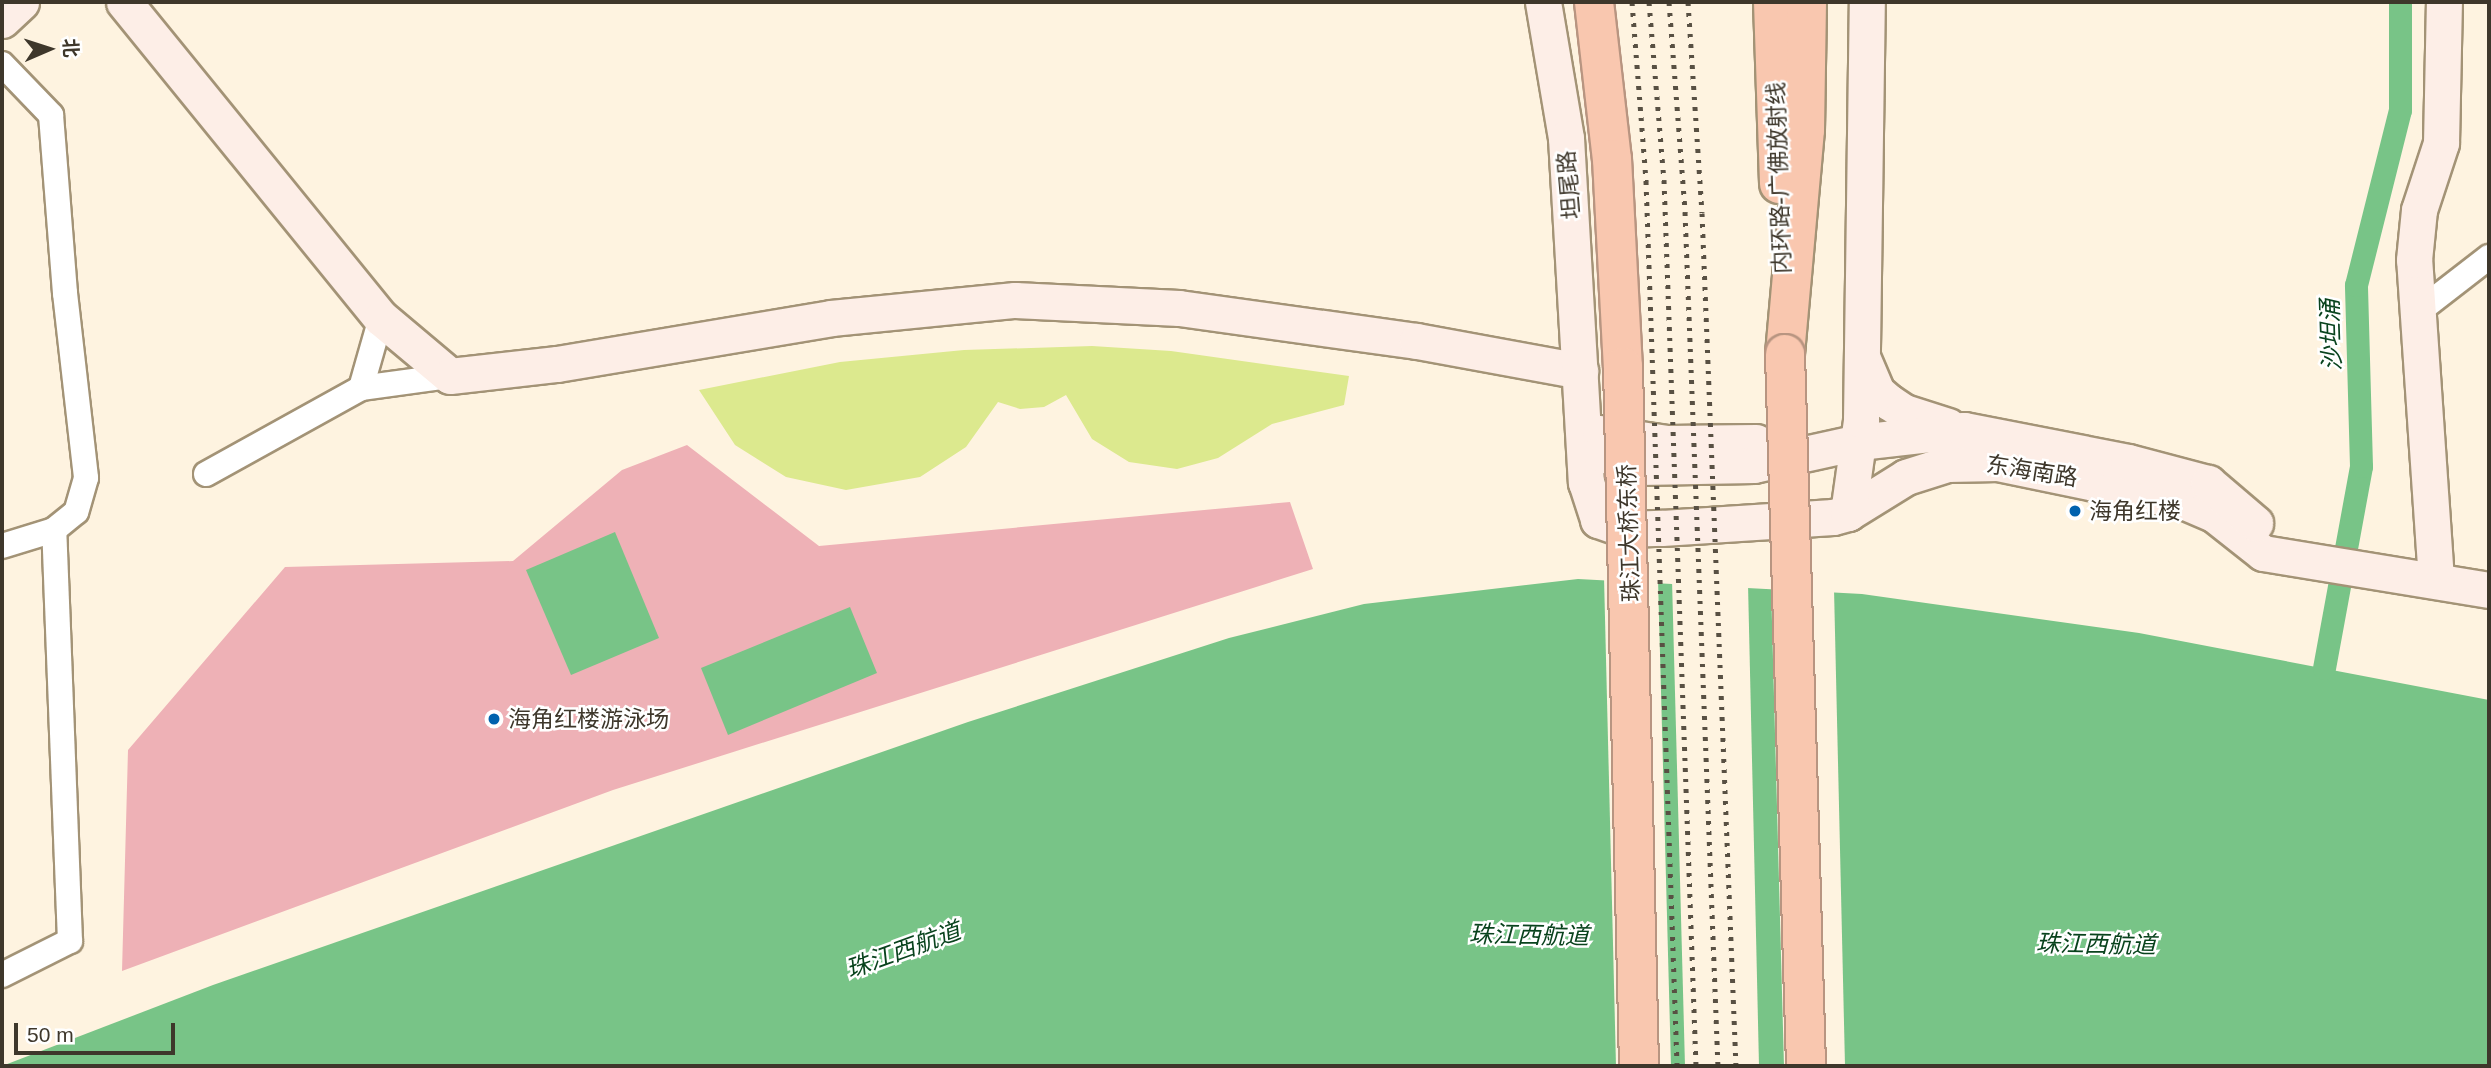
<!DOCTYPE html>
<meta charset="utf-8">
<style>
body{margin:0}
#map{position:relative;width:2491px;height:1068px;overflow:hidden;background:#fef3e0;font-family:Helvetica,"Noto Sans SC",sans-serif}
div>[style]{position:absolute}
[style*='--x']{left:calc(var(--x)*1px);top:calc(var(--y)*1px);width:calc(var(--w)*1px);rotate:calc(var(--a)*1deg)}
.green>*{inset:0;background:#eeb1b6}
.water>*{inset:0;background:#78c487}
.pier>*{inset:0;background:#fef3e0}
.canal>*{height:23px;margin:-11.5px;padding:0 11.5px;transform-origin:11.5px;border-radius:11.5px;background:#78c487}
.building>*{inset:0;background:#dce98e}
.roads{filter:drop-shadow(2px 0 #a39376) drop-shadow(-2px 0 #a39376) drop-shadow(0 2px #a39376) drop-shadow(0 -2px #a39376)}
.street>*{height:24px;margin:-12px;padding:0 12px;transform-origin:12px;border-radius:12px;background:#fff}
.secondary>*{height:35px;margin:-17.5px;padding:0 17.5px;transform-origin:17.5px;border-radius:17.5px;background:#fdeee7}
.highway>*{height:38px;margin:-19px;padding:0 19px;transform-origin:19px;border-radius:19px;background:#f9c7af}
.rail>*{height:5px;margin-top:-2.5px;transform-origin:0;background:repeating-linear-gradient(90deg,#585043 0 3.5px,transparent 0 10.5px)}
.bridges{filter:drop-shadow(2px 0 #b89581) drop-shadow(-2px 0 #b89581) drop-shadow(0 2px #b89581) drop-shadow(0 -2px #b89581)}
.highway-bridge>*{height:38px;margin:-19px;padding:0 19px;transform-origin:19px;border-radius:19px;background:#f9c7af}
.dots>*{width:19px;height:19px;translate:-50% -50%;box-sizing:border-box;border:4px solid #fff;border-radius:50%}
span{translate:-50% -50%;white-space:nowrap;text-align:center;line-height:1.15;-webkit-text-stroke:5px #fff;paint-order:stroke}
.street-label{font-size:23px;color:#3e372b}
.poi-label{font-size:23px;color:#3e372b}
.left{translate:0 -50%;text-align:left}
.water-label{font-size:24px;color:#09431d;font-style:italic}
.frame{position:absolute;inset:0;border:4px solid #3e372b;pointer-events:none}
.north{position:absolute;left:14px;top:14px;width:70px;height:70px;-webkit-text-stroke:5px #fff;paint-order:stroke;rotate:87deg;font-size:19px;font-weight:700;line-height:28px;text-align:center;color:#3e372b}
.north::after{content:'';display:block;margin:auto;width:24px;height:32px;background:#3e372b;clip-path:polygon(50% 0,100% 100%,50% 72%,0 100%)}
.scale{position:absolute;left:14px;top:1023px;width:161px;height:32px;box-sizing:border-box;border:4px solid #3e372b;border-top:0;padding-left:9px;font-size:21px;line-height:24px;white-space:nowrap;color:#3e372b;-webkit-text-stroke:5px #fff;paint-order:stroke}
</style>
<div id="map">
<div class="green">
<div style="clip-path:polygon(687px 445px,819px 546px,1290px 502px,1313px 569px,613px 790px,122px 971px,128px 750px,285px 567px,513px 561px,622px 470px)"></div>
</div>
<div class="water">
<div style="clip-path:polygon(615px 532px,659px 638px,571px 675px,526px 570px)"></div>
<div style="clip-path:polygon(1578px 579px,1862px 594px,2139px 633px,2489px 700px,2489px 1066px,2px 1066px,213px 985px,968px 722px,1229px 638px,1364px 604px)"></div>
<div style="clip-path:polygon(850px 607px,877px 673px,728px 735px,701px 668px)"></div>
</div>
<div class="pier">
<div style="clip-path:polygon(1604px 577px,1658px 579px,1671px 1066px,1616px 1066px)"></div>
<div style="clip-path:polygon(1672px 580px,1748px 584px,1759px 1066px,1685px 1066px)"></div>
<div style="clip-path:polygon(1771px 585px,1834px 589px,1845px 1066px,1784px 1066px)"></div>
</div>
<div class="canal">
<div style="--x:2324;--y:668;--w:205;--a:-79.6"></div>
<div style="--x:2361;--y:466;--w:181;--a:-91.6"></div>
<div style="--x:2356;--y:285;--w:180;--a:-75.9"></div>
<div style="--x:2400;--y:110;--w:108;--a:-90"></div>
</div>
<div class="building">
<div style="clip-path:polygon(1092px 346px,1171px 351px,1349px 376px,1344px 405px,1272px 424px,1218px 458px,1177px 469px,1129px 462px,1092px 439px,1066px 395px,1044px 407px,1020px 409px,998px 402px,966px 447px,920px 477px,846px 490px,786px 477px,735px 445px,699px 390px,840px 362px,964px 350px)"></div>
</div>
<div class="roads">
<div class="street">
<div style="--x:2;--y:64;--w:71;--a:46.1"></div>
<div style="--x:51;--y:115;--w:179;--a:85.5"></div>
<div style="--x:65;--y:293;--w:186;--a:83.5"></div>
<div style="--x:86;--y:478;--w:35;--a:106"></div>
<div style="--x:76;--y:512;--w:28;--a:141"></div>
<div style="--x:54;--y:530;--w:54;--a:162.9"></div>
<div style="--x:2418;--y:312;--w:90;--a:-37.8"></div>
<div style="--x:361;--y:388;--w:90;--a:-7.7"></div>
<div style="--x:206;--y:474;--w:177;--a:-29"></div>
<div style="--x:361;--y:388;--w:73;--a:-74.1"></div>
<div style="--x:2;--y:975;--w:76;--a:-26.6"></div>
<div style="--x:70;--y:941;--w:411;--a:-92.2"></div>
</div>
<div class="secondary">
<div style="--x:124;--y:2;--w:407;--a:50.9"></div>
<div style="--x:381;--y:318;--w:90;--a:40"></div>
<div style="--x:450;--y:376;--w:108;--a:-6.4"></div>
<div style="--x:557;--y:364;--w:278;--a:-9.5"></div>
<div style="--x:831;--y:318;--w:185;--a:-5.6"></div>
<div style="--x:1015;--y:300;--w:164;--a:2.8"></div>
<div style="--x:1179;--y:308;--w:240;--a:7.9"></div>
<div style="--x:1417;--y:341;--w:166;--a:10.4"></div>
<div style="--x:1543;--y:2;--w:138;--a:80.4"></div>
<div style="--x:1566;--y:138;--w:345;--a:86.7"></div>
<div style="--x:1586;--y:482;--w:40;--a:72"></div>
<div style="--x:1598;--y:520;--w:28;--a:19"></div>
<div style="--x:1624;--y:529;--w:38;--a:-2"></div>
<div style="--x:1662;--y:528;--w:171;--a:-3.7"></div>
<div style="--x:1833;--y:517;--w:16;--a:-15"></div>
<div style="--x:1848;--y:513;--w:68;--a:-31.8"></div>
<div style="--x:1906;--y:477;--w:43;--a:-17.6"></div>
<div style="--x:1947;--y:464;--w:51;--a:-1.1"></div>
<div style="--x:1998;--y:463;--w:191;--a:11.8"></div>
<div style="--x:2185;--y:502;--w:33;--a:23"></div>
<div style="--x:2215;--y:515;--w:61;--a:38.4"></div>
<div style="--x:2263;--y:553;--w:229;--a:9.3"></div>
<div style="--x:2;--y:20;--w:26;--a:-43"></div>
<div style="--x:1863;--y:359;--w:36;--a:67"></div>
<div style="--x:1877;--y:392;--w:16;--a:40"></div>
<div style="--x:1889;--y:402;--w:18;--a:34"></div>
<div style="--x:1904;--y:412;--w:46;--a:17.7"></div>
<div style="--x:1600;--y:433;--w:68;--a:8.5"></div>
<div style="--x:1667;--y:443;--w:89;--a:-0.6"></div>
<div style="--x:1600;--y:453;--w:42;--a:19.3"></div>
<div style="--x:1640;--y:467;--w:114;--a:-1"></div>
<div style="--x:1754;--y:465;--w:107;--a:-12.4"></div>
<div style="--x:1859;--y:442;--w:106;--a:-6.5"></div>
<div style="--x:1964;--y:430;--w:167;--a:11"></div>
<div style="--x:2128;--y:462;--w:83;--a:14.7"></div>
<div style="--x:2208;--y:483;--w:62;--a:40.4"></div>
<div style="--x:1848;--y:513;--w:94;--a:-82"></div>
<div style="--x:1861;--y:420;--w:418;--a:-89.2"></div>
<div style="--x:2436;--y:580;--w:321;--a:-93.9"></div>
<div style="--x:2414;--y:260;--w:50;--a:-84.3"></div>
<div style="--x:2419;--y:210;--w:71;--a:-71.8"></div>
<div style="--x:2441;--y:143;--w:141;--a:-88.8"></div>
</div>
<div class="highway">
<div style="--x:1773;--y:2;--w:182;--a:88.1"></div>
<div style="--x:1785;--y:354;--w:225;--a:-84.9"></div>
<div style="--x:1805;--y:130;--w:128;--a:-89.1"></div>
</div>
</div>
<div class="rail">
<div style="--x:1632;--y:2;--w:180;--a:85.5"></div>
<div style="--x:1646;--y:181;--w:886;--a:87.99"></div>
<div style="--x:1649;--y:2;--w:179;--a:85.2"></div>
<div style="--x:1664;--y:180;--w:887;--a:87.93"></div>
<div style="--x:1669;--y:2;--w:211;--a:85.6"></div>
<div style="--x:1685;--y:212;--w:855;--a:87.79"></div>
<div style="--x:1688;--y:2;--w:211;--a:86.2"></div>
<div style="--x:1702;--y:213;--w:854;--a:87.72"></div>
</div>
<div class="bridges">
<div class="highway-bridge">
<div style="--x:1594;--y:2;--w:158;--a:83.5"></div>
<div style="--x:1612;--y:159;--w:208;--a:87"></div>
<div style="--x:1623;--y:367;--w:699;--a:88.69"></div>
<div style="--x:1785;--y:354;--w:712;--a:88.31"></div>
</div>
</div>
<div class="dots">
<div style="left:2075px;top:511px;background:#0062ae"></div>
<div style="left:494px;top:719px;background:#0062ae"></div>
</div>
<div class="street-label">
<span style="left:1779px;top:178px;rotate:-92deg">内环路-广佛放射线</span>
<span style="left:1569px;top:185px;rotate:-95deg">坦尾路</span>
<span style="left:2032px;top:471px;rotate:9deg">东海南路</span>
<span style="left:1629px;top:533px;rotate:-92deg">珠江大桥东桥</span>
</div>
<div class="poi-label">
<span class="left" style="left:2089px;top:511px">海角红楼</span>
<span class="left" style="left:508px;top:719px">海角红楼游泳场</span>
</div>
<div class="water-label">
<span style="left:2331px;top:335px;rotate:-92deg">沙坦涌</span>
<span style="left:1529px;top:935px;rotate:1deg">珠江西航道</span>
<span style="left:2096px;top:944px;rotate:1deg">珠江西航道</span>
<span style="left:903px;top:950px;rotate:-20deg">珠江西航道</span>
</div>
<div class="frame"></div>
<div class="north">北</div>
<div class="scale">50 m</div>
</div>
